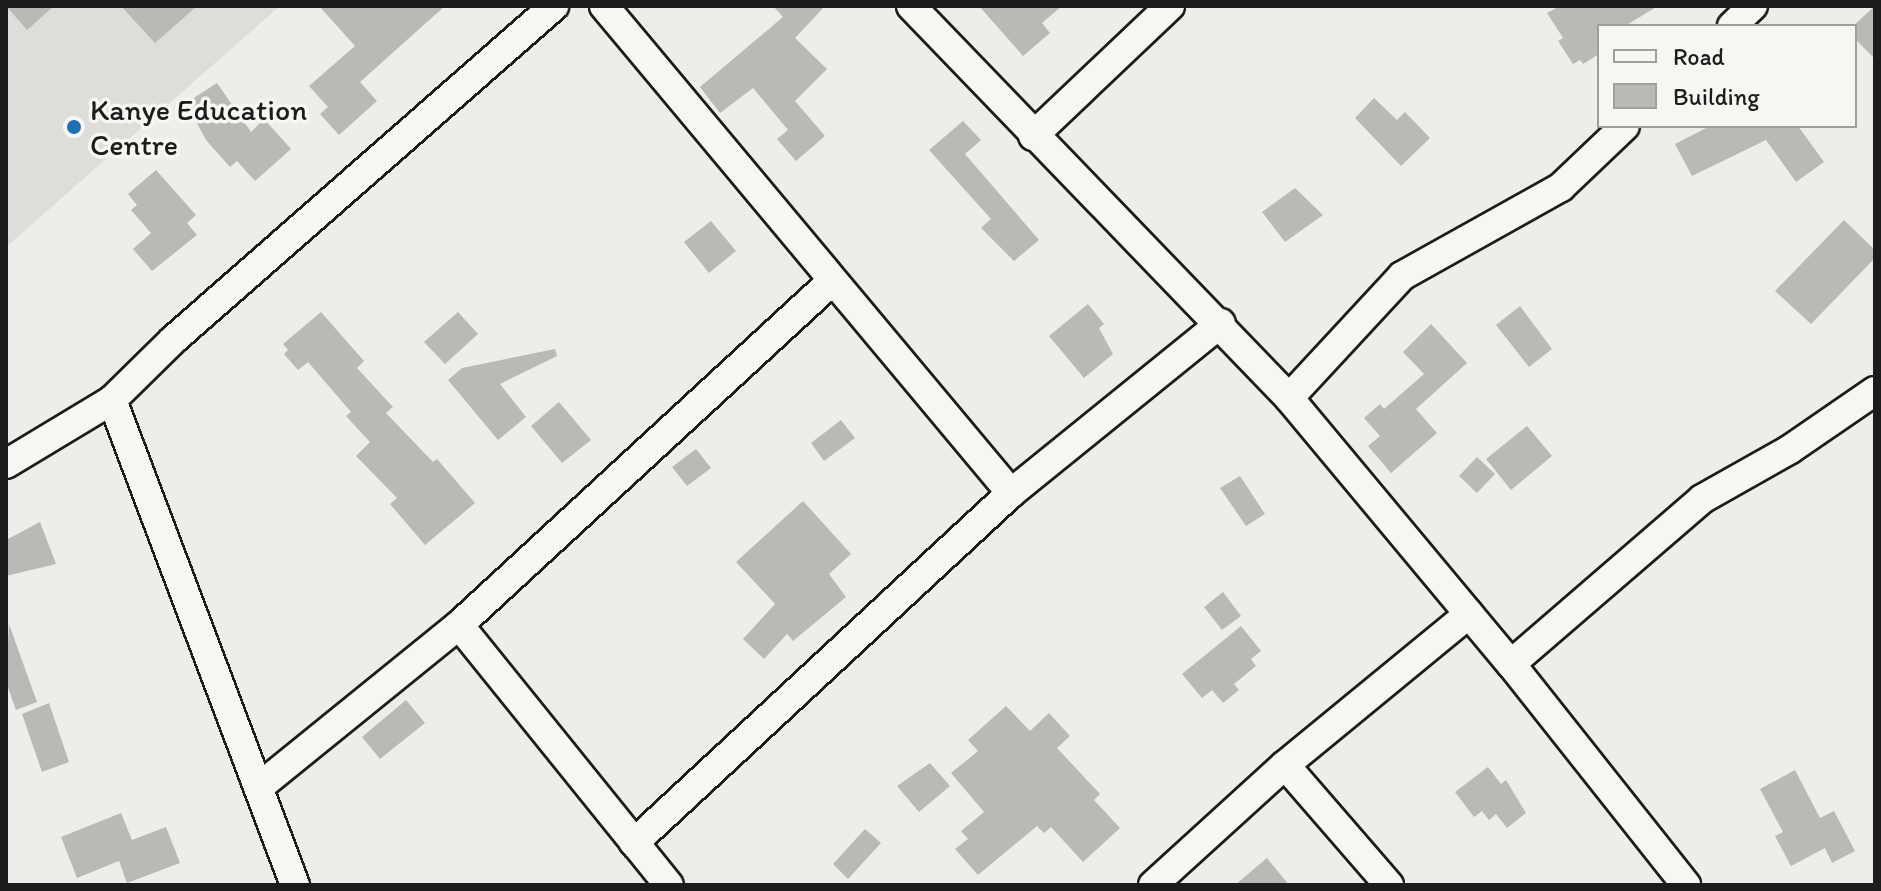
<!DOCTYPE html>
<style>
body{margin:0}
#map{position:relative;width:1881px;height:891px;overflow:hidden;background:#edede9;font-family:Itim,sans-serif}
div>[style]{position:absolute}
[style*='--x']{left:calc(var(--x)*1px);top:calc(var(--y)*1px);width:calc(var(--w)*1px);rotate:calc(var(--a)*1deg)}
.built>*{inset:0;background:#ddddda}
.building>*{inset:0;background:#b9b9b6}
.roads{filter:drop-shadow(2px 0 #1c1c1c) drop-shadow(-2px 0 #1c1c1c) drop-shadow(0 2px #1c1c1c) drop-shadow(0 -2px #1c1c1c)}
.minor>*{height:28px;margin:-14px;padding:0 14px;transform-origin:14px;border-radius:14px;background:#f6f6f2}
.dots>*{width:22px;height:22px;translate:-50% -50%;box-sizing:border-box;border:4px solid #f6f6f2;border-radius:50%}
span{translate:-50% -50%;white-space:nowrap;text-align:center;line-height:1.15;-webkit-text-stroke:7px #f6f6f2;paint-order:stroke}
.poi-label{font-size:30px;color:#1c1c1c}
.left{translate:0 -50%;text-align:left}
.frame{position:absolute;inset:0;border:8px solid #1c1c1c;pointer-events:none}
.legend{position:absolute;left:1597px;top:24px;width:260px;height:104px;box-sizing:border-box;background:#f6f6f2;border:2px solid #9f9f9c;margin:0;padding:10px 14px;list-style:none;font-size:24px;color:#1c1c1c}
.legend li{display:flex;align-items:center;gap:16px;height:40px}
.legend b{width:40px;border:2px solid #9f9f9c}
</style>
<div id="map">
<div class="built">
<div style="clip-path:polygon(6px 6px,280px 6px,6px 247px)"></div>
</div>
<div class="building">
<div style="clip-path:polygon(6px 6px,54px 6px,27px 30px)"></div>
<div style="clip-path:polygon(121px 6px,197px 6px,155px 43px)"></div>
<div style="clip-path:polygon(319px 6px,445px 6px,360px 82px,377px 101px,339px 135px,320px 114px,328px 107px,309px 86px,355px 46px)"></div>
<div style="clip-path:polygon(773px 6px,825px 6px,795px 38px,827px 69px,795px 101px,825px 136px,796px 161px,777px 139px,788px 130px,753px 88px,720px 113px,700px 87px,783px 17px)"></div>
<div style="clip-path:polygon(979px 6px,1062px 6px,1042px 23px,1050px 33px,1023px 56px)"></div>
<div style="clip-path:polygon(1560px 6px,1658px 6px,1625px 26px,1599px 26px,1599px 54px,1583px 64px,1580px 60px,1573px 64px,1558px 41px,1563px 38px,1547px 13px)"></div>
<div style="clip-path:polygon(1875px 6px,1875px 59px,1855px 39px,1855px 24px)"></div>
<div style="clip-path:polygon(217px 83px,251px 132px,264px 119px,291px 149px,255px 181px,237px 161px,230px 167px,206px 140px,186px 103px)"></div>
<div style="clip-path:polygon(1374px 98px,1397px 120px,1405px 112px,1430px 138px,1401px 166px,1355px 118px)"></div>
<div style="clip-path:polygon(963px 121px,981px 140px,965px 154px,1039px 240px,1014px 261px,981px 228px,991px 219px,929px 150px)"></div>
<div style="clip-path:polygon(1710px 126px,1798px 126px,1824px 162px,1796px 182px,1766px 140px,1692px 176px,1675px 144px)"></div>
<div style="clip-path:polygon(156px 170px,196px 215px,187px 223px,197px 235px,152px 271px,133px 249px,151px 233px,131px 210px,137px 205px,128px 194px)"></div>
<div style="clip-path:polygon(1295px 188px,1323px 215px,1285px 242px,1262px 212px)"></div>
<div style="clip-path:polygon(1844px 220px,1875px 250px,1875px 258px,1811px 324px,1775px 291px)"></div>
<div style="clip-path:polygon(711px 221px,736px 251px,709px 273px,684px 242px)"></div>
<div style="clip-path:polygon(1088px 304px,1104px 324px,1099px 328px,1113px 354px,1084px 378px,1049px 336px)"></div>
<div style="clip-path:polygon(1520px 306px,1552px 349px,1529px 367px,1496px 325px)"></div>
<div style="clip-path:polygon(321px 312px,364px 361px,357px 368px,393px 407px,386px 413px,433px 462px,437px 459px,475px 503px,425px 545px,390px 504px,397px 498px,356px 456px,370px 442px,346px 416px,351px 412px,308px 362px,298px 370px,284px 354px,288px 350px,283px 344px)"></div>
<div style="clip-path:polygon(458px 312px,478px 334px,445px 364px,424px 342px)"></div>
<div style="clip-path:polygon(1431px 324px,1467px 363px,1416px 409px,1437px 433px,1391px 473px,1368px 446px,1380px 436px,1364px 418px,1380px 404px,1384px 409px,1424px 374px,1403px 352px)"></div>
<div style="clip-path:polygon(555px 349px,557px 356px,500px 384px,526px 417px,498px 440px,448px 380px,462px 368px)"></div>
<div style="clip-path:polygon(559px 402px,591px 440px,562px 463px,531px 426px)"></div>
<div style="clip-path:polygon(841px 420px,855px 438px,824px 461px,811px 443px)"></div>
<div style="clip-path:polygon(1527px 426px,1552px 456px,1511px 490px,1486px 459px)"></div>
<div style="clip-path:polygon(696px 449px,711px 468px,687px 486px,672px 467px)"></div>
<div style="clip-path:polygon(1477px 457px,1495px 474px,1477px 493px,1459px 476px)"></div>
<div style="clip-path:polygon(1240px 476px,1265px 514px,1246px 526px,1220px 488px)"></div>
<div style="clip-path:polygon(803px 501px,851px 554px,829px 574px,846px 597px,793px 641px,787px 634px,764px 659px,743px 639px,775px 604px,736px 562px)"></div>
<div style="clip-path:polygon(40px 522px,56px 564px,6px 576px,6px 540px)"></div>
<div style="clip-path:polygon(1223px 592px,1241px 616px,1222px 630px,1204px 607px)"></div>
<div style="clip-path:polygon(9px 624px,37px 702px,16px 710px,6px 682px)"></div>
<div style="clip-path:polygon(1241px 626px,1261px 651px,1251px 659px,1256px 666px,1234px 684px,1239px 690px,1223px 703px,1212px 690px,1202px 698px,1182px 674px)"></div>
<div style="clip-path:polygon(406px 700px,425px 723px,380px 759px,362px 737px)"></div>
<div style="clip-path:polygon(49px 703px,69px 762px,42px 772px,22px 714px)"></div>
<div style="clip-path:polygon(1006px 706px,1030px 731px,1049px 713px,1070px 736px,1057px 748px,1100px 794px,1094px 800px,1120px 828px,1083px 862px,1051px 827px,1044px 833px,1037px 826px,978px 875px,955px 849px,968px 839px,961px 831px,984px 812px,951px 773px,978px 751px,968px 740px)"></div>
<div style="clip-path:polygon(930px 763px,950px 786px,919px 812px,897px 786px)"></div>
<div style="clip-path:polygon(1488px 767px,1501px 784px,1506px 780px,1526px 813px,1507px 828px,1496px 814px,1489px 820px,1482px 811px,1474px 817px,1455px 792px)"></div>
<div style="clip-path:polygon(1795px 770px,1820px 818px,1834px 811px,1855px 851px,1832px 863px,1825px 848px,1791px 866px,1775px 836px,1783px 832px,1760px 789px)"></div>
<div style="clip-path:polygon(121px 813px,132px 840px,166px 827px,180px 863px,127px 883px,119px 861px,77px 878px,61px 837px)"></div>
<div style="clip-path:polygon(865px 829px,881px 843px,848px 879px,833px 864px)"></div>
<div style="clip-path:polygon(1267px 858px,1289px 885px,1235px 885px)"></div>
</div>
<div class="roads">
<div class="minor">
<div style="--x:604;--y:6;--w:635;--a:50.11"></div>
<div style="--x:911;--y:6;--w:545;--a:46.04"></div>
<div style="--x:1289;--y:398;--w:346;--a:50.2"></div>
<div style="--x:1511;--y:664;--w:282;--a:51.6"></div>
<div style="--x:1732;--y:26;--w:29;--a:-44"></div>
<div style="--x:1033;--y:136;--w:189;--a:-43.5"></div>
<div style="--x:1289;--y:398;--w:166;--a:-47.2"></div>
<div style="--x:1402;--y:276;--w:182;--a:-29.2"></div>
<div style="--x:1561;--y:187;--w:88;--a:-43.6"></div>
<div style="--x:112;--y:400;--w:518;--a:69.33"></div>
<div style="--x:6;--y:464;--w:124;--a:-31.1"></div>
<div style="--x:112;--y:400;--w:86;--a:-44.5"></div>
<div style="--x:173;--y:340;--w:507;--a:-41.24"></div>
<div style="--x:459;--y:625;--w:334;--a:51.1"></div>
<div style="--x:1511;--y:664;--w:252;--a:-40.8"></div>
<div style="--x:1702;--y:499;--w:100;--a:-29.4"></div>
<div style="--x:1789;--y:450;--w:104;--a:-34.5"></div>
<div style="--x:1285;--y:765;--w:159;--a:49.1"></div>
<div style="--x:259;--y:787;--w:257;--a:-39"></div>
<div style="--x:459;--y:625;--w:506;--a:-42.68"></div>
<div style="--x:634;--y:843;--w:514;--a:-42.87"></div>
<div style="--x:1011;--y:493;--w:270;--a:-39"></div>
<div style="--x:1153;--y:885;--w:178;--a:-42.3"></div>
<div style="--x:1285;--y:765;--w:238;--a:-39.4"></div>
</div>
</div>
<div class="dots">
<div style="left:74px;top:127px;background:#1f6fb2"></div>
</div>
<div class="poi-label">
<span class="left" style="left:90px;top:127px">Kanye Education<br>Centre</span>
</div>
<div class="frame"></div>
<ul class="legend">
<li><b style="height:10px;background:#f6f6f2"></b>Road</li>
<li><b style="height:22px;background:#b9b9b6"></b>Building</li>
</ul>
</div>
